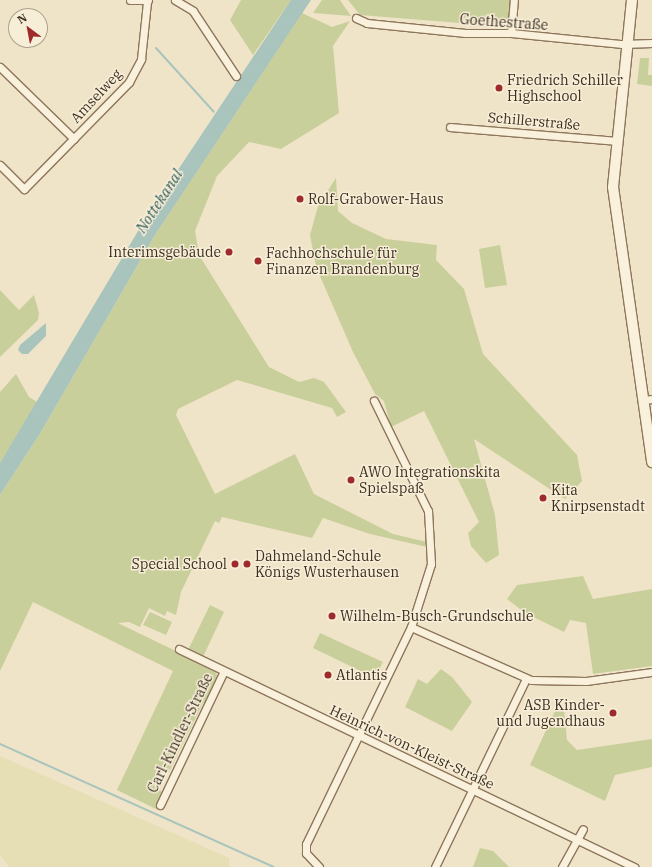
<!DOCTYPE html>
<meta charset="utf-8">
<style>
body{margin:0}
#map{position:relative;width:652px;height:867px;overflow:hidden;background:#f0e4c8;font-family:"IBM Plex Serif",serif}
div>[style]{position:absolute}
[style*='--x']{left:calc(var(--x)*1px);top:calc(var(--y)*1px);width:calc(var(--w)*1px);rotate:calc(var(--a)*1deg)}
.farmland>*{inset:0;background:#e6deb5}
.green>*{inset:0;background:#c9cf9b}
.water>*{inset:0;background:#a9c4bc}
.stream>*{height:2px;margin:-1px;padding:0 1px;transform-origin:1px;border-radius:1px;background:#a9c4bc}
.roads{filter:drop-shadow(1px 0 #8d765c) drop-shadow(-1px 0 #8d765c) drop-shadow(0 1px #8d765c) drop-shadow(0 -1px #8d765c)}
.street>*{height:7px;margin:-3.5px;padding:0 3.5px;transform-origin:3.5px;border-radius:3.5px;background:#faf1dc}
.secondary>*{height:10px;margin:-5px;padding:0 5px;transform-origin:5px;border-radius:5px;background:#faf1dc}
.dots>*{width:11px;height:11px;translate:-50% -50%;box-sizing:border-box;border:2px solid #f7eed8;border-radius:50%}
span{translate:-50% -50%;white-space:nowrap;text-align:center;line-height:1.15;-webkit-text-stroke:3px #f7eed8;paint-order:stroke}
.street-label{font-size:14px;color:#3d2e20}
.poi-label{font-size:14px;color:#3d2e20}
.left{translate:0 -50%;text-align:left}
.right{translate:-100% -50%;text-align:right}
.water-label{font-size:15px;color:#2f5d5a;font-style:italic}
.north{position:absolute;left:8px;top:8px;width:40px;height:40px;box-sizing:border-box;background:#f7eed8;border:1px solid #ada18e;border-radius:50%;rotate:328deg;font-size:11px;font-weight:700;line-height:16px;text-align:center;color:#3d2e20}
.north::after{content:'';display:block;margin:auto;width:14px;height:18px;background:#9e2a2b;clip-path:polygon(50% 0,100% 100%,50% 72%,0 100%)}
</style>
<div id="map">
<div class="farmland">
<div style="clip-path:polygon(0 756px,229px 858px,229px 867px,9px 867px,0 855px)"></div>
</div>
<div class="green">
<div style="clip-path:polygon(241px 0,291px 0,253px 55px,230px 20px)"></div>
<div style="clip-path:polygon(322px 0,340px 0,351px 16px,313px 13px)"></div>
<div style="clip-path:polygon(348px 0,513px 0,511px 27px,360px 15px)"></div>
<div style="clip-path:polygon(302px 13px,332px 27px,350px 21px,333px 46px,339px 113px,281px 149px,249px 142px,217px 176px,195px 231px,199px 255px,269px 367px,299px 382px,314px 378px,324px 382px,346px 412px,337px 417px,332px 408px,237px 380px,178px 409px,176px 415px,215px 494px,295px 454px,314px 494px,393px 534px,427px 542px,427px 547px,370px 534px,323px 518px,312px 538px,222px 517px,219px 523px,215px 521px,181px 592px,176px 615px,167px 611px,165px 616px,149px 608px,140px 627px,129px 622px,118px 623px,215px 670px,217px 676px,207px 702px,203px 703px,169px 772px,160px 772px,154px 778px,155px 787px,164px 793px,156px 809px,117px 790px,173px 671px,33px 602px,0 671px,0 495px,41px 432px,155px 235px)"></div>
<div style="clip-path:polygon(640px 58px,649px 58px,648px 75px,652px 75px,652px 86px,637px 84px)"></div>
<div style="clip-path:polygon(336px 178px,338px 211px,352px 223px,386px 239px,437px 245px,436px 260px,464px 289px,483px 354px,577px 455px,582px 481px,565px 499px,474px 439px,495px 515px,499px 555px,486px 563px,471px 546px,468px 533px,479px 522px,424px 411px,391px 427px,384px 401px,375px 394px,353px 352px,316px 267px,310px 235px,318px 206px)"></div>
<div style="clip-path:polygon(500px 245px,507px 285px,485px 288px,479px 249px)"></div>
<div style="clip-path:polygon(0 290px,19px 310px,34px 295px,39px 313px,38px 320px,0 357px)"></div>
<div style="clip-path:polygon(16px 374px,29px 397px,37px 402px,0 463px,0 392px)"></div>
<div style="clip-path:polygon(583px 576px,593px 599px,652px 589px,652px 666px,593px 674px,586px 623px,570px 620px,564px 632px,525px 613px,507px 599px,517px 585px)"></div>
<div style="clip-path:polygon(210px 605px,224px 612px,203px 657px,188px 650px)"></div>
<div style="clip-path:polygon(150px 612px,172px 622px,166px 635px,143px 625px)"></div>
<div style="clip-path:polygon(320px 633px,383px 662px,375px 678px,313px 648px)"></div>
<div style="clip-path:polygon(441px 669px,452px 677px,472px 702px,452px 731px,405px 707px,418px 679px,427px 684px)"></div>
<div style="clip-path:polygon(564px 709px,567px 740px,577px 750px,652px 739px,652px 767px,615px 775px,605px 801px,530px 765px,555px 711px)"></div>
<div style="clip-path:polygon(480px 848px,493px 851px,509px 867px,473px 867px)"></div>
</div>
<div class="water">
<div style="clip-path:polygon(291px 0,311px 0,155px 235px,41px 432px,0 495px,0 463px,144px 221px)"></div>
<div style="clip-path:polygon(46px 323px,46px 336px,28px 354px,22px 354px,18px 350px,20px 345px)"></div>
</div>
<div class="stream">
<div style="--x:156;--y:48;--w:86;--a:47.8"></div>
<div style="--x:0;--y:744;--w:300;--a:24.2"></div>
</div>
<div class="roads">
<div class="street">
<div style="--x:130;--y:0;--w:18;--a:0"></div>
<div style="--x:175;--y:0;--w:21;--a:31"></div>
<div style="--x:193;--y:11;--w:78;--a:56.5"></div>
<div style="--x:356;--y:18;--w:12;--a:24"></div>
<div style="--x:367;--y:23;--w:99;--a:5.8"></div>
<div style="--x:465;--y:33;--w:46;--a:0"></div>
<div style="--x:511;--y:33;--w:112;--a:5.7"></div>
<div style="--x:622;--y:44;--w:30;--a:-2"></div>
<div style="--x:511;--y:33;--w:33;--a:-85"></div>
<div style="--x:0;--y:67;--w:103;--a:44.2"></div>
<div style="--x:450;--y:127;--w:168;--a:4.8"></div>
<div style="--x:0;--y:165;--w:34;--a:45"></div>
<div style="--x:24;--y:189;--w:150;--a:-45.5"></div>
<div style="--x:129;--y:82;--w:26;--a:-62"></div>
<div style="--x:141;--y:59;--w:57;--a:-84"></div>
<div style="--x:644;--y:400;--w:8;--a:-7"></div>
<div style="--x:411;--y:627;--w:131;--a:23.8"></div>
<div style="--x:531;--y:680;--w:55;--a:1"></div>
<div style="--x:586;--y:681;--w:67;--a:-7.8"></div>
<div style="--x:179;--y:649;--w:505;--a:25.6"></div>
<div style="--x:160;--y:805;--w:148;--a:-64.5"></div>
<div style="--x:319;--y:867;--w:19;--a:-133"></div>
<div style="--x:306;--y:853;--w:9;--a:-90"></div>
<div style="--x:306;--y:844;--w:241;--a:-64.2"></div>
<div style="--x:411;--y:627;--w:66;--a:-72.4"></div>
<div style="--x:431;--y:564;--w:53;--a:-93.2"></div>
<div style="--x:428;--y:511;--w:123;--a:-116.1"></div>
<div style="--x:435;--y:867;--w:209;--a:-64.2"></div>
<div style="--x:562;--y:867;--w:43;--a:-61.1"></div>
</div>
<div class="secondary">
<div style="--x:632;--y:0;--w:188;--a:95.8"></div>
<div style="--x:613;--y:187;--w:278;--a:81.9"></div>
</div>
</div>
<div class="dots">
<div style="left:499px;top:88px;background:#9e2a2b"></div>
<div style="left:300px;top:199px;background:#9e2a2b"></div>
<div style="left:229px;top:252px;background:#9e2a2b"></div>
<div style="left:258px;top:261px;background:#9e2a2b"></div>
<div style="left:351px;top:480px;background:#9e2a2b"></div>
<div style="left:543px;top:498px;background:#9e2a2b"></div>
<div style="left:235px;top:564px;background:#9e2a2b"></div>
<div style="left:247px;top:564px;background:#9e2a2b"></div>
<div style="left:332px;top:616px;background:#9e2a2b"></div>
<div style="left:328px;top:675px;background:#9e2a2b"></div>
<div style="left:613px;top:713px;background:#9e2a2b"></div>
</div>
<div class="street-label">
<span style="left:504px;top:22px;rotate:4deg">Goethestraße</span>
<span style="left:96px;top:96px;rotate:-47deg">Amselweg</span>
<span style="left:534px;top:121px;rotate:5deg">Schillerstraße</span>
<span style="left:180px;top:733px;rotate:-64deg">Carl-Kindler-Straße</span>
<span style="left:412px;top:747px;rotate:25deg">Heinrich-von-Kleist-Straße</span>
</div>
<div class="poi-label">
<span class="left" style="left:507px;top:88px">Friedrich Schiller<br>Highschool</span>
<span class="left" style="left:308px;top:199px">Rolf-Grabower-Haus</span>
<span class="right" style="left:221px;top:252px">Interimsgebäude</span>
<span class="left" style="left:266px;top:261px">Fachhochschule für<br>Finanzen Brandenburg</span>
<span class="left" style="left:359px;top:480px">AWO Integrationskita<br>Spielspaß</span>
<span class="left" style="left:551px;top:498px">Kita<br>Knirpsenstadt</span>
<span class="left" style="left:255px;top:564px">Dahmeland-Schule<br>Königs Wusterhausen</span>
<span class="right" style="left:227px;top:564px">Special School</span>
<span class="left" style="left:340px;top:616px">Wilhelm-Busch-Grundschule</span>
<span class="left" style="left:336px;top:675px">Atlantis</span>
<span class="right" style="left:605px;top:713px">ASB Kinder-<br>und Jugendhaus</span>
</div>
<div class="water-label">
<span style="left:159px;top:201px;rotate:-57deg">Nottekanal</span>
</div>
<div class="north">N</div>
</div>
